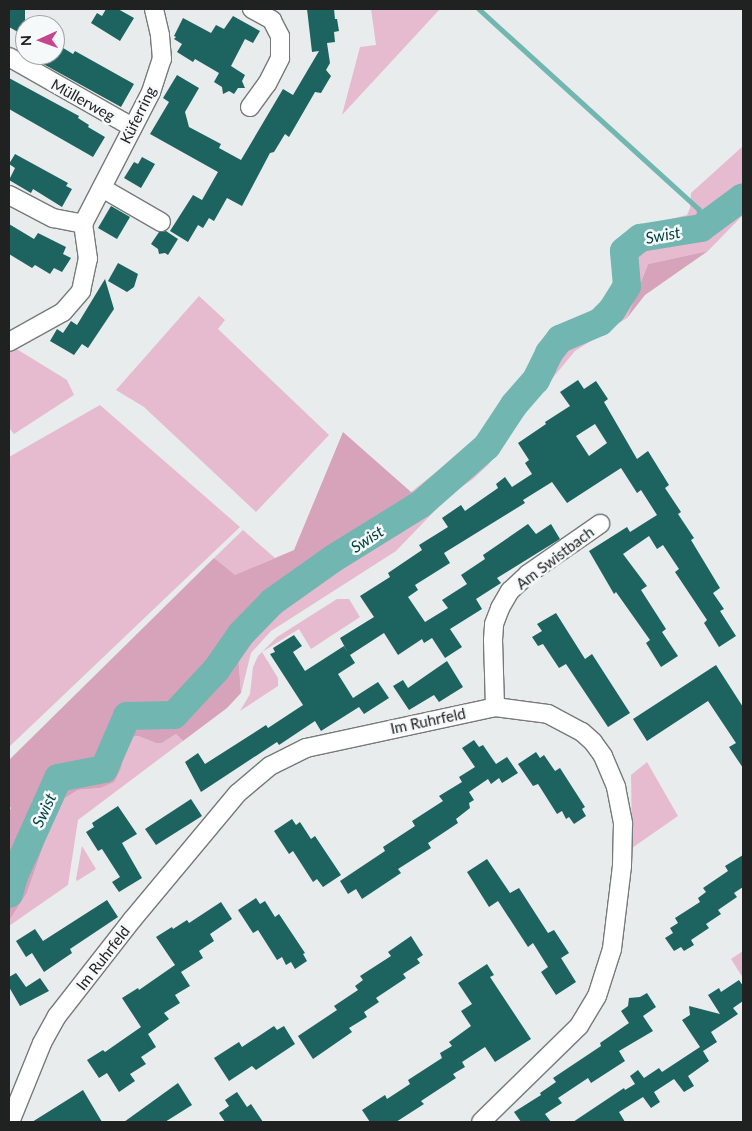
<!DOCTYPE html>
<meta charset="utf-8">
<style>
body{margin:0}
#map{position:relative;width:752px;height:1131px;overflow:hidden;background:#e8ecec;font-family:Lato,sans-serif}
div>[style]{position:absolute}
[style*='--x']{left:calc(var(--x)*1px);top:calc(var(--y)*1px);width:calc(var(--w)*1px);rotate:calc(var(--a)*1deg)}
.green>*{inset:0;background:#e7bbcf}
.forest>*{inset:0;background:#d7a3bb}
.stream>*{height:4.5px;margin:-2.25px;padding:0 2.25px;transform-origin:2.25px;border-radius:2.25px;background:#72b6b1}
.river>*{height:28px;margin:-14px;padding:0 14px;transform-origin:14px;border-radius:14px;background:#72b6b1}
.building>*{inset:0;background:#1d6461}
.roads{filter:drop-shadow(1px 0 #767a79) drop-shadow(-1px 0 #767a79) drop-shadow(0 1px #767a79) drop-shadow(0 -1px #767a79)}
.minor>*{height:18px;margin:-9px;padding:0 9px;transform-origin:9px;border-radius:9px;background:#fff}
span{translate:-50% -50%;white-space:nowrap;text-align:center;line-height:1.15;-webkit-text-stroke:5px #f5f9f9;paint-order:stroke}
.street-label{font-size:15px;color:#202221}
.water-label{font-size:16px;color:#00413f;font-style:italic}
.frame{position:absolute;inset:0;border:10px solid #202221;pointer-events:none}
.north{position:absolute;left:15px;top:15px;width:50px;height:50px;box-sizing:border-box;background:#f5f9f9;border:1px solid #a0a3a3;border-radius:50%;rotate:268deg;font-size:14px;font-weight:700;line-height:20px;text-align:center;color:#202221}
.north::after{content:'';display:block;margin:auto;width:18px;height:22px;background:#c6458e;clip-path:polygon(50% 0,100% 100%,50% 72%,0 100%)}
</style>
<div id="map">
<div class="green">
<div style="clip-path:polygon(371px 9px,440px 9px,342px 115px,360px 47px,376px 45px)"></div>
<div style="clip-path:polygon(743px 146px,743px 215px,708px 251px,648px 264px,627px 318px,575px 351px,518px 420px,505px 443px,488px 465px,473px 479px,450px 495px,396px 551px,271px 631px,251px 653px,241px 693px,238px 653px,265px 622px,369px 550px,400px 534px,440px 505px,411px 492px,479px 438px,546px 341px,564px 328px,592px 316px,607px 303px,617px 284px,616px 252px,625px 237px,634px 228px,687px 215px,690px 208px,691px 193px)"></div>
<div style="clip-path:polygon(199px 296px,225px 320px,218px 329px,329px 435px,256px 512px,144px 407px,116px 390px)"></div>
<div style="clip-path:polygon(15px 348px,67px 380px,74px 395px,14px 434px,9px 428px,9px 351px)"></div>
<div style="clip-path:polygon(100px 405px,240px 527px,9px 747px,9px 457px)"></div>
<div style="clip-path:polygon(243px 530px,275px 558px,234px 576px,214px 558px)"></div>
<div style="clip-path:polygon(337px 599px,349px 599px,360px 617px,311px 649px,299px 629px,262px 652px,278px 678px,278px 686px,240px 711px,250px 694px,253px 667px,258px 656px,277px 637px)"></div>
<div style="clip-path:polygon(176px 734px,183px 741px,78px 820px,68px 885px,9px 926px,9px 921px,27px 893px,46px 838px,65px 798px,78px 790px,100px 788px,124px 755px,126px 742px,132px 737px,138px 736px,156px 743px,162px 743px)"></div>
<div style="clip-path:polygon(647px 762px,678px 816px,632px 848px,631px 775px)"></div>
<div style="clip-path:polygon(82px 846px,96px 869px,77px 881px,76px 879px)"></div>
<div style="clip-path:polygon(743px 951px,743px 978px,731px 959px)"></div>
</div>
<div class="forest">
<div style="clip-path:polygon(708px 251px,645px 295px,627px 318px,648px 264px)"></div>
<div style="clip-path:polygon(343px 432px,411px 492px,440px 504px,400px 534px,369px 550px,265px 622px,238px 653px,241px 693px,227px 708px,183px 741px,176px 734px,162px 743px,156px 743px,138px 736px,132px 737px,126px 742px,121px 768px,114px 782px,100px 788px,78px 790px,65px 798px,46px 838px,27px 893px,9px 921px,9px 812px,11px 808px,9px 806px,9px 760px,214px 558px,235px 575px,294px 550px)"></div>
</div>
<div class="stream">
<div style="--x:479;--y:9;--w:297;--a:42.3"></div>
<div style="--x:699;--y:209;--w:19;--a:84"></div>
</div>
<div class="river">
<div style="--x:9;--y:894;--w:19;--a:-74"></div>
<div style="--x:14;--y:876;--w:107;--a:-65.8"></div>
<div style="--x:58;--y:778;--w:47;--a:-11.1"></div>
<div style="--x:104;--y:769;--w:58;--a:-66.5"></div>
<div style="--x:127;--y:716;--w:47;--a:-1.2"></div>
<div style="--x:174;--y:715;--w:62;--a:-47"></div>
<div style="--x:216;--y:670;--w:44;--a:-55.2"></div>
<div style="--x:241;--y:634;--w:45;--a:-45.9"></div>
<div style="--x:272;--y:602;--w:76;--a:-35.4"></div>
<div style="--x:334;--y:558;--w:102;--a:-31.8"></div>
<div style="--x:421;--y:504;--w:88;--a:-41.3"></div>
<div style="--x:487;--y:446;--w:49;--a:-56.6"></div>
<div style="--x:514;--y:405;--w:33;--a:-49"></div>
<div style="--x:536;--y:380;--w:30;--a:-64"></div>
<div style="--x:549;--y:353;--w:18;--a:-52"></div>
<div style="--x:560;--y:339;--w:43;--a:-23"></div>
<div style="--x:600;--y:322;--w:17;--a:-45"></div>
<div style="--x:612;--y:310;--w:28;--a:-58"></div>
<div style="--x:627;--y:286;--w:35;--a:-95"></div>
<div style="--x:624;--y:251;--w:21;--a:-39"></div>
<div style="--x:640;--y:238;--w:62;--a:-9.3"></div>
<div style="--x:701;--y:228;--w:52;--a:-36.4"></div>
</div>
<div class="building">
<div style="clip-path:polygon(9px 9px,25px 9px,25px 36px,9px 27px)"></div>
<div style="clip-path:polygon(106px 9px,118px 9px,134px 18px,120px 41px,91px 23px,97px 13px,102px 16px)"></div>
<div style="clip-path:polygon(307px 9px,334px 9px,335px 19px,337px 19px,339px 31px,334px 32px,335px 42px,327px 43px,330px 63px,326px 70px,331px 76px,321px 93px,315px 92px,289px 137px,285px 134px,274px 152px,270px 153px,242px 206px,227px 198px,214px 221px,209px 218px,203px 228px,198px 225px,188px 242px,170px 231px,193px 195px,202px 200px,218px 172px,150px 134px,169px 102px,163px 98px,177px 75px,199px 88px,185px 112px,189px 127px,221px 144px,219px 148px,241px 160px,283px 89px,293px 95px,319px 51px,312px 52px)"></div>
<div style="clip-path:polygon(233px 16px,260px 31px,253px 43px,245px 39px,231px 66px,245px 75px,242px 81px,245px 88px,238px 88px,234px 94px,229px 91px,223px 94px,222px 87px,214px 82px,219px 73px,195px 59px,193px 62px,177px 52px,182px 44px,174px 39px,176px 37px,174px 36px,183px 18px,211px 33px,216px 25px,224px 29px)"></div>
<div style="clip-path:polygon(55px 43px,73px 54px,75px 51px,134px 84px,121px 107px,27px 55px,55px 55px)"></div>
<div style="clip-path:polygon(9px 78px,79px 116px,78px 118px,89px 125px,88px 127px,105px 137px,93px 157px,9px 109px)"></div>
<div style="clip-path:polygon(15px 154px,68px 183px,66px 186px,72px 189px,62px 207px,33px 189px,31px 193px,9px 180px,15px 168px,9px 164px)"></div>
<div style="clip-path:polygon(142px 157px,155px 164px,141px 188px,124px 178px,134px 162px,138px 164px)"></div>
<div style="clip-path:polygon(111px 206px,130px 217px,117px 239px,98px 228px)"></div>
<div style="clip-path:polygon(9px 224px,34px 239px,38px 233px,66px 247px,63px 254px,71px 258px,62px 272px,54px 268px,50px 274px,35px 265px,32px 268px,9px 254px)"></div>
<div style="clip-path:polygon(166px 231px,178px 239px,168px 255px,165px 253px,159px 254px,158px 249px,151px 244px,159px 232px)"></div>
<div style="clip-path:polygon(118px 263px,138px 274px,134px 287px,127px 292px,108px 281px)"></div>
<div style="clip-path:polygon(105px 279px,114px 309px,88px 348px,82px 344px,74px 355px,50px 341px,57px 329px,63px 333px,71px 321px,77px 325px)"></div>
<div style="clip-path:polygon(evenodd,578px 380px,584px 389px,596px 381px,608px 399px,604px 402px,637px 459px,648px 451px,669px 485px,665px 488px,681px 512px,678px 514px,694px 538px,691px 540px,720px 588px,713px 593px,724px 609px,720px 611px,736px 636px,719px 647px,704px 623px,707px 620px,675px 572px,679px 569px,663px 545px,657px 549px,649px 536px,623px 554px,647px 586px,641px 590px,666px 629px,662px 632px,678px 656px,661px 667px,646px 643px,650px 640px,616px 592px,614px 594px,589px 551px,627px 527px,630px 532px,657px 515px,641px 490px,637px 493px,621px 468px,567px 503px,552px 482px,523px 500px,525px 503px,444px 553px,450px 563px,415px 585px,418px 590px,408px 597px,425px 622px,448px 608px,442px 600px,467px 584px,461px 575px,485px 559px,483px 555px,528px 524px,536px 534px,551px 524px,560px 539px,497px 578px,501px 583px,476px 599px,482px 609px,450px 629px,462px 647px,445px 658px,432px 638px,424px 643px,422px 639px,398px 655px,384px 633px,350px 655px,355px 663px,338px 674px,353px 698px,378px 682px,389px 698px,364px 714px,359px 707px,321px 731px,315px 721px,279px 745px,277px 742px,201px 792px,185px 762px,198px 753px,205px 764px,266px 725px,268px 728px,303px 705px,270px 654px,275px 652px,273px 648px,294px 635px,302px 646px,293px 652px,305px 671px,344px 646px,348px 653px,340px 638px,374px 617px,360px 596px,390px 577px,388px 573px,422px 550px,419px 545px,448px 527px,442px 518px,461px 505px,465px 511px,498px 488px,496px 484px,505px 477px,512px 487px,532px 474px,525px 463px,529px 460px,518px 443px,546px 424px,545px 422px,570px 406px,560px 392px,578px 380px,595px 424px,607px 443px,589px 456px,576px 436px,595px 424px)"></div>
<div style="clip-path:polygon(556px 613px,585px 659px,592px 654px,630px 713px,608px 727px,566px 664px,559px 668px,543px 644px,538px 646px,532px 637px,542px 631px,537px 624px)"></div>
<div style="clip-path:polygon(447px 661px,463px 687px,439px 702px,434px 695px,409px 710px,393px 686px,403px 680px,408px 688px)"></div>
<div style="clip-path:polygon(716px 665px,743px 707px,743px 768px,729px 747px,736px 743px,708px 701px,647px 741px,633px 719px)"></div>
<div style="clip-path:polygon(474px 740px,479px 747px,483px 745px,496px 764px,507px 757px,518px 773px,502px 783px,499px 778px,491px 784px,488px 779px,469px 792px,474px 800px,469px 803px,470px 808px,456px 819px,458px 823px,428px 843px,431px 848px,398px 869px,401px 873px,362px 899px,356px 889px,348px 894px,340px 881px,385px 851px,383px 847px,415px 826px,412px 821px,443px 801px,439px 796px,462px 782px,459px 777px,475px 767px,462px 748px)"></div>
<div style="clip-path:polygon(536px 752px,540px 758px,544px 755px,555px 771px,560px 768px,585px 807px,582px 809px,586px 816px,574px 824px,569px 817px,566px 819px,562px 811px,557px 814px,538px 784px,533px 786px,518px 764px)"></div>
<div style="clip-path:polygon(191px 799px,202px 816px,156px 845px,145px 829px)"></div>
<div style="clip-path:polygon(118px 806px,137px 834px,122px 843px,142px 878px,119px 892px,112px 882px,120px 877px,102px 849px,98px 851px,86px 832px,94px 827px,92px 823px)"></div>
<div style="clip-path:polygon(292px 819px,296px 825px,300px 822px,311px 839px,315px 836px,341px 875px,323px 887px,317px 879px,313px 882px,293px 851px,289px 854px,274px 831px)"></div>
<div style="clip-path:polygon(743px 855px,743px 887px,734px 893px,737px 897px,718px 910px,721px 914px,706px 924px,709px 928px,691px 940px,694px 945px,684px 951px,681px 947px,674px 951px,665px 938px,673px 933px,670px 928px,678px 923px,675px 918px,700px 902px,698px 898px,706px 892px,703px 888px,728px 871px,725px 866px)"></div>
<div style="clip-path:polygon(487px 859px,510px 893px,519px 888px,548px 933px,554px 930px,569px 953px,561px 958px,576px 982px,556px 995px,541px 972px,548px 967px,533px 943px,528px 947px,498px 901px,489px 907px,467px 872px)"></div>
<div style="clip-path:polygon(256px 898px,260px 904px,265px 901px,275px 917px,279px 914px,305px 953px,303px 954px,307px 961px,295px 969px,291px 962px,286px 965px,282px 957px,277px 960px,258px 930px,253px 933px,238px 910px)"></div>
<div style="clip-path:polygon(107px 900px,118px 917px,70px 949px,72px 953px,44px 972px,32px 953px,26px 957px,16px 941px,35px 929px,43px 941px)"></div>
<div style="clip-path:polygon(221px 902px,232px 919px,210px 934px,214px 941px,199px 951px,203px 958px,181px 972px,190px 986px,175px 995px,180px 1003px,164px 1013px,169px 1019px,148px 1034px,156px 1047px,141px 1057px,146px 1064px,130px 1074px,135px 1081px,119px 1092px,107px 1073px,99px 1078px,87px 1060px,103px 1050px,105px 1052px,141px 1027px,122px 998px,138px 988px,139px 990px,175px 965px,156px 937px,172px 927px,173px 929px,187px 920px,189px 923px)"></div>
<div style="clip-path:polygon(411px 936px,423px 955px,417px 959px,420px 963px,403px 974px,406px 978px,376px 998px,379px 1002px,364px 1012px,367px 1017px,349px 1028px,352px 1032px,313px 1059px,298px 1036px,337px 1010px,334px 1006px,358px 990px,355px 986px,363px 980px,360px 976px,391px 956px,388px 952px)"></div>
<div style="clip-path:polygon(487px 964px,494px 975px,490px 977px,531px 1039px,495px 1062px,485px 1047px,462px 1062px,465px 1067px,453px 1074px,456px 1078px,421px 1101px,424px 1104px,396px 1122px,370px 1122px,362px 1110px,385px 1095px,387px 1099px,410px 1084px,408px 1080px,442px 1058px,440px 1053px,452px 1046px,449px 1042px,471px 1026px,461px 1011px,472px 1004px,458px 983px)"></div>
<div style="clip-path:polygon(16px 973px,26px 987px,40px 978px,49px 991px,20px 1006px,9px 987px,9px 977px)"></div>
<div style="clip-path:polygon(739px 980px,743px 986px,743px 1001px,733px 1008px,738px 1014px,711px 1032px,717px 1042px,703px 1051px,709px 1061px,688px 1076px,694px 1086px,684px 1092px,674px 1079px,654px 1092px,660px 1102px,651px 1108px,643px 1097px,619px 1112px,625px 1122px,573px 1122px,624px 1088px,625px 1090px,635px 1084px,630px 1076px,638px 1070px,644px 1078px,659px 1068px,662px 1072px,700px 1047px,682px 1020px,690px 1015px,689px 1006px,720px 1014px,708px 995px,719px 988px,721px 992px)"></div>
<div style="clip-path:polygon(647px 993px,656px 1007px,643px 1016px,653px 1031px,619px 1051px,625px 1061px,591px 1083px,588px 1078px,558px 1098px,562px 1103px,545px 1114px,551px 1122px,521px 1122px,514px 1112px,541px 1095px,540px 1093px,556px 1082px,553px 1078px,601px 1046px,600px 1043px,629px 1023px,621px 1011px,628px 1006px,629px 998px,640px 997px)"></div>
<div style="clip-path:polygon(274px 1026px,277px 1030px,284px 1026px,295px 1044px,256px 1070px,252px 1066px,229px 1081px,214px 1058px,239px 1042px,242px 1047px)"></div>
<div style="clip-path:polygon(178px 1083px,192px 1105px,165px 1122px,124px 1122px)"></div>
<div style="clip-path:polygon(83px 1090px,102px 1122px,32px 1122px,72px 1097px)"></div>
<div style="clip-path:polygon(237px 1092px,247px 1107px,251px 1104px,263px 1122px,225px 1122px,219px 1113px,229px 1106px,225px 1100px)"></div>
</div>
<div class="roads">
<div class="minor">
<div style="--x:9;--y:57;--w:142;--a:29.6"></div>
<div style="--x:250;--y:107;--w:29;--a:-54"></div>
<div style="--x:267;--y:84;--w:29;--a:-63"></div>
<div style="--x:280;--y:58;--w:22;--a:-90"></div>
<div style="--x:280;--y:36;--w:18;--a:-117"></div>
<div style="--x:272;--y:20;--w:23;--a:-151"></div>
<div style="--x:102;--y:188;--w:68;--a:30"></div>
<div style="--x:9;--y:195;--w:50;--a:27.6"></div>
<div style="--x:53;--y:218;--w:31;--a:11"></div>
<div style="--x:9;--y:342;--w:62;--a:-29.1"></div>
<div style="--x:63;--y:312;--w:28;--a:-49"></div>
<div style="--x:81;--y:291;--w:33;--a:-78"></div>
<div style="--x:88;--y:259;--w:35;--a:-98"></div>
<div style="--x:83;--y:224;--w:148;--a:-62.7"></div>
<div style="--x:151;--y:92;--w:35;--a:-72"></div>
<div style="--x:162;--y:59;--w:24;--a:-95"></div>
<div style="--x:160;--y:35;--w:27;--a:-103"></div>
<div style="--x:495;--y:707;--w:67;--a:-91.7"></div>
<div style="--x:493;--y:640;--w:16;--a:-86"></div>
<div style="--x:494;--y:624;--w:17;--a:-69"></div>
<div style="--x:500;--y:608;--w:20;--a:-60"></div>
<div style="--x:510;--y:591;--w:25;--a:-43"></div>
<div style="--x:528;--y:574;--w:88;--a:-34.8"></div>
<div style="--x:10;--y:1122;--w:85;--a:-67.9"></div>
<div style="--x:42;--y:1043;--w:31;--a:-61"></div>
<div style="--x:57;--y:1016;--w:122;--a:-52"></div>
<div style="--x:132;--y:920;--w:165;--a:-50.2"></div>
<div style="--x:238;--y:793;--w:42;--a:-40.2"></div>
<div style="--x:270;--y:766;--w:40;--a:-26.6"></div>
<div style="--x:306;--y:748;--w:193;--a:-12.2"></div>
<div style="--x:495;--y:707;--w:53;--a:7.5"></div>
<div style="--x:548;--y:714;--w:38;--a:28"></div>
<div style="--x:582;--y:732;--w:15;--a:42"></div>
<div style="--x:593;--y:742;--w:17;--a:54"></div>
<div style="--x:603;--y:756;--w:34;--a:67"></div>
<div style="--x:616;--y:787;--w:38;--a:79"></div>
<div style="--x:623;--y:824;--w:42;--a:91.4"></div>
<div style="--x:622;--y:866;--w:84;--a:96.9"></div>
<div style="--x:612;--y:949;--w:49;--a:107.7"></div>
<div style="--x:597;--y:996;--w:35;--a:121"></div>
<div style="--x:579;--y:1026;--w:137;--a:135.6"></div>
</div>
</div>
<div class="street-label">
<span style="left:83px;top:100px;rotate:29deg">Müllerweg</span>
<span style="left:138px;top:115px;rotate:-64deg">Küferring</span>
<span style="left:555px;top:558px;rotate:-37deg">Am Swistbach</span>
<span style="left:428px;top:721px;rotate:-12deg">Im Ruhrfeld</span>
<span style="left:103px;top:958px;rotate:-52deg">Im Ruhrfeld</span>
</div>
<div class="water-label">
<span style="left:663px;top:235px;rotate:-11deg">Swist</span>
<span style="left:367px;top:539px;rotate:-33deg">Swist</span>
<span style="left:44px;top:810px;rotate:-65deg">Swist</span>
</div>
<div class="frame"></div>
<div class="north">N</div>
</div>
